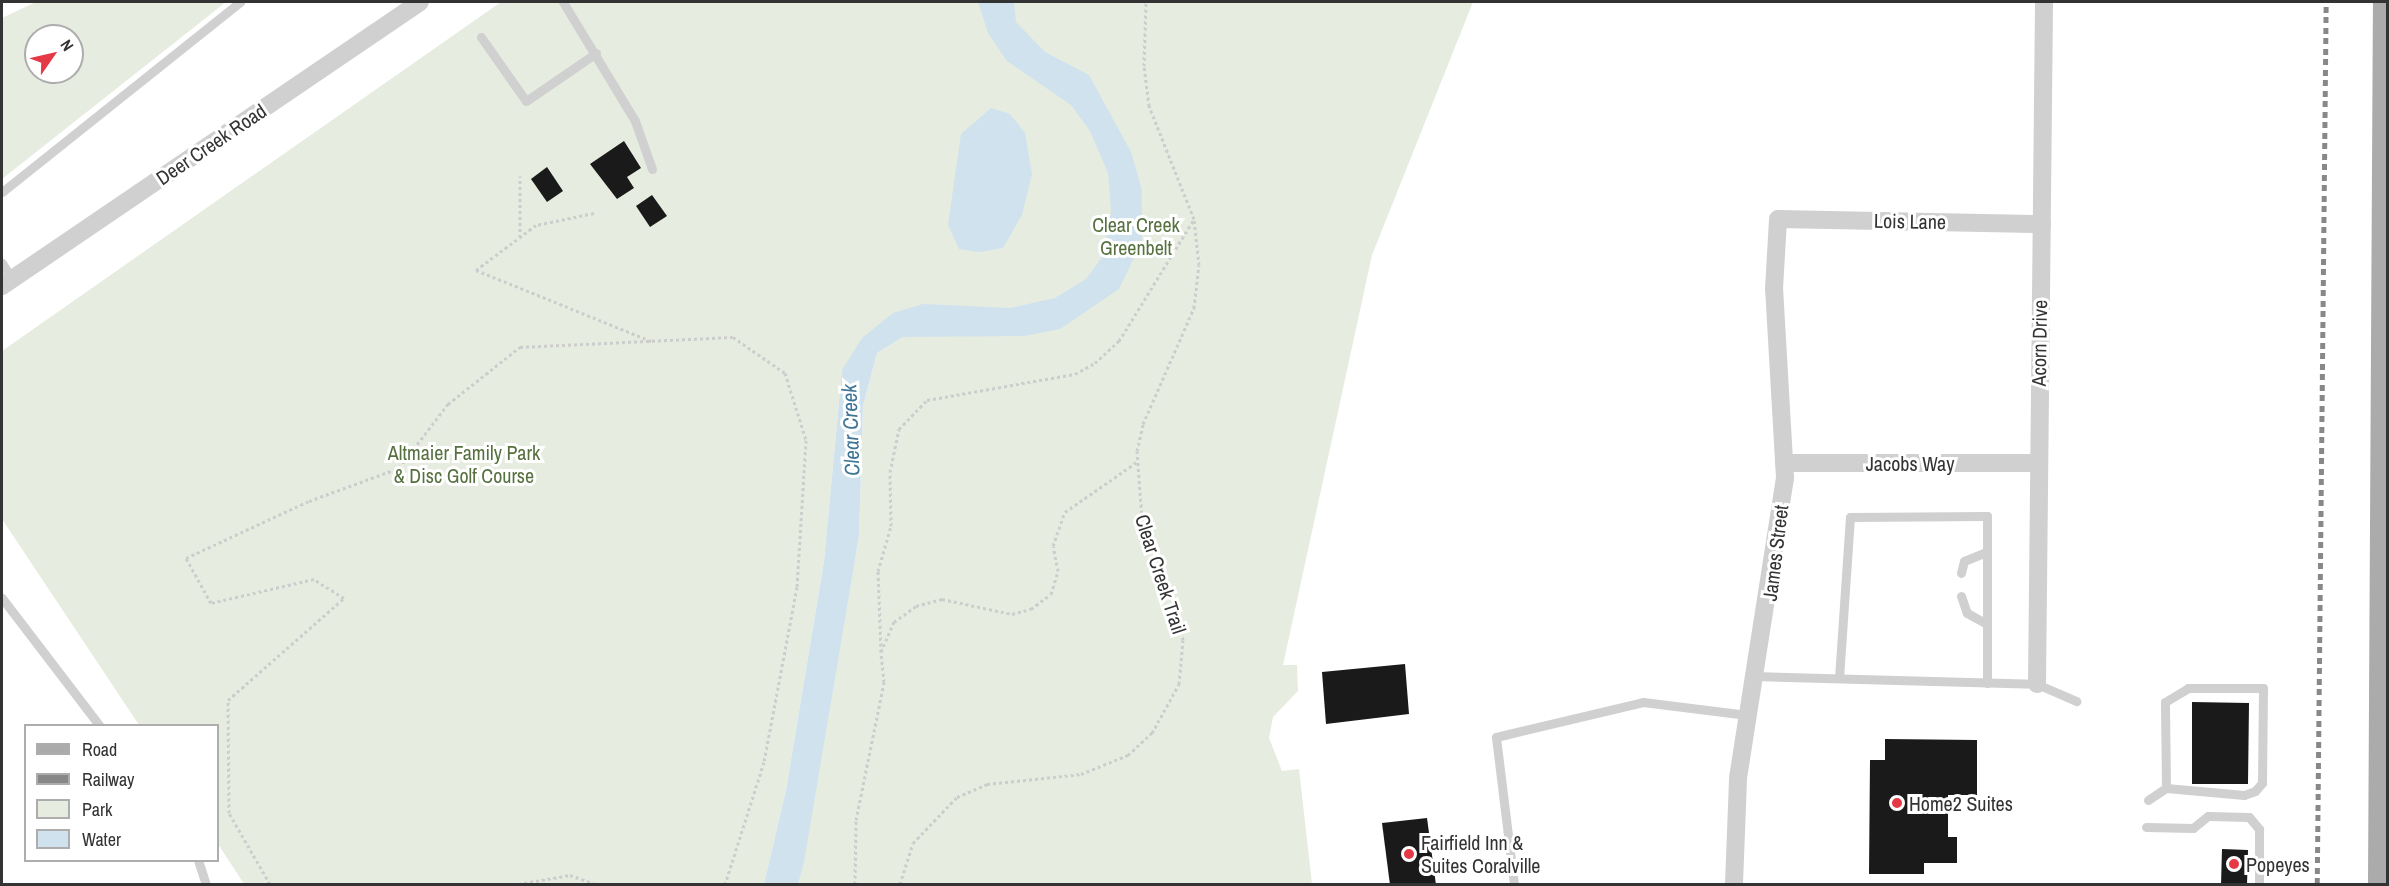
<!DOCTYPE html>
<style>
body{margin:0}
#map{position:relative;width:2389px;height:886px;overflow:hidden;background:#fff;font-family:"Archivo Narrow",sans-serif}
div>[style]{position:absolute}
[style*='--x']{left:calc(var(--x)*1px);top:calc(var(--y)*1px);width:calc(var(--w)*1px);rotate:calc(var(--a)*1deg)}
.green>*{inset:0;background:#e6ecdf}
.water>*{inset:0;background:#cfe2ee}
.building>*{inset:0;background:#1a1a1a}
.path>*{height:3px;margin-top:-1.5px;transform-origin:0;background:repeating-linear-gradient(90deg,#cdcdcd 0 3px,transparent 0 6px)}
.lane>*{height:9px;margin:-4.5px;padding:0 4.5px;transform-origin:4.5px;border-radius:4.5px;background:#d0d0d0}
.street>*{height:18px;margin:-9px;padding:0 9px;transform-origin:9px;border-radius:9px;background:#d0d0d0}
.primary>*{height:28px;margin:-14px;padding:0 14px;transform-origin:14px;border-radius:14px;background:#ababab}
.rail>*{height:4.5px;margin-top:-2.25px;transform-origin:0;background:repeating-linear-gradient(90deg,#888 0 6px,transparent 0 10.5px)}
.dots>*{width:16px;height:16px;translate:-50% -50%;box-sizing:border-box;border:3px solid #fff;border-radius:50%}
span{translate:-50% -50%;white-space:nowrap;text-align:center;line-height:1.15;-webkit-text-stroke:6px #fff;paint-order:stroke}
.street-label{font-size:20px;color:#333}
.park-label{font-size:20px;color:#56703f}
.poi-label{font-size:20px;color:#333}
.left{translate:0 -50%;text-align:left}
.water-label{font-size:21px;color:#3f7597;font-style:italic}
.frame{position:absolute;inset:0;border:3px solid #333;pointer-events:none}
.legend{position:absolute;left:24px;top:724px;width:195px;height:138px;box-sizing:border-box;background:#fff;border:2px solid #adadad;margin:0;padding:8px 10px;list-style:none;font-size:18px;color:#333}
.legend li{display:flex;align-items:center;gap:12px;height:30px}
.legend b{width:30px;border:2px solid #adadad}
.north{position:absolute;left:24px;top:24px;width:60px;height:60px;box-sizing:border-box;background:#fff;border:2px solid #adadad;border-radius:50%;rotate:56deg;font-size:16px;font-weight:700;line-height:24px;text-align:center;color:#333}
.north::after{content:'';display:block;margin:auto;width:21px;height:27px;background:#e63946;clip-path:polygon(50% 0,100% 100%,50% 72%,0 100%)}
</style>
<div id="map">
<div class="green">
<div style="clip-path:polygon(evenodd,36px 2px,226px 2px,2px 179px,2px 18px,36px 2px,36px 36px,72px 36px,72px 72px,36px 72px,36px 36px)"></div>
<div style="clip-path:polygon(501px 2px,1473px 2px,1372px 255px,1283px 665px,1297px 665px,1298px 691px,1273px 717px,1269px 738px,1282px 771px,1299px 769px,1312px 884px,798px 884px,859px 536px,863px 406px,877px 353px,903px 337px,893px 313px,842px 370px,824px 561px,786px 790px,764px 884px,244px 884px,218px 844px,218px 726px,139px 725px,2px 519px,2px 351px)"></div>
</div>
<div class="water">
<div style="clip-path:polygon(978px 2px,1014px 2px,1016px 22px,1045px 52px,1089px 75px,1131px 152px,1142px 190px,1142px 241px,1119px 289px,1060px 329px,1024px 336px,903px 337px,877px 353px,863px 406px,859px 536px,804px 862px,798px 884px,764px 884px,786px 790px,824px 561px,842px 370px,862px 338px,893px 313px,923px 304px,1010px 308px,1055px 298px,1086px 279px,1103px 256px,1111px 211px,1108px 173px,1090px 131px,1071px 105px,1007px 61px,988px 33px)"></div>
<div style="clip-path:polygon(991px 108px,1010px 114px,1025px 133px,1032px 174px,1022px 215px,1003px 248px,979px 252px,959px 249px,948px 225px,961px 134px)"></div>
</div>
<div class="building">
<div style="clip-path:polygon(624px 141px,641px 168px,627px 177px,634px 188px,617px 199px,590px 164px)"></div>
<div style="clip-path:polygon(547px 167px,563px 191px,547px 202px,531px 179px)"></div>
<div style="clip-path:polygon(652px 195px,667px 216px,650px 227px,636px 206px)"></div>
<div style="clip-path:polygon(1405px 664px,1409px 714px,1326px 724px,1322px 672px)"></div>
<div style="clip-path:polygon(2192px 702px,2249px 703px,2248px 784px,2192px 784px)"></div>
<div style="clip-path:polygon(1885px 739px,1977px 740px,1977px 795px,1948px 795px,1948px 837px,1957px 837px,1957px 863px,1924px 863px,1924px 874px,1869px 874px,1870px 760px,1885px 760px)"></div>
<div style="clip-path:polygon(1427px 818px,1436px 885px,1390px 885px,1382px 823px)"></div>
<div style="clip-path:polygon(2222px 849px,2248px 850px,2247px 885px,2221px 885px)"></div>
</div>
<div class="path">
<div style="--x:594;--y:213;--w:59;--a:168.3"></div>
<div style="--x:536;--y:225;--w:75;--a:143.1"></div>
<div style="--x:476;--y:270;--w:191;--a:22.1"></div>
<div style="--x:520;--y:237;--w:61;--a:-90"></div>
<div style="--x:881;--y:652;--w:81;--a:-92.1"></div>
<div style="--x:878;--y:571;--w:47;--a:-73.9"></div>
<div style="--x:891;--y:526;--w:54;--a:-91.1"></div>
<div style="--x:890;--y:472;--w:44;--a:-78.2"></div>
<div style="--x:899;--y:429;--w:40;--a:-46"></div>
<div style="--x:927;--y:400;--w:150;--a:-10"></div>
<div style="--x:1075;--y:374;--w:23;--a:-29"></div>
<div style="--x:1095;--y:363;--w:33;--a:-43"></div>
<div style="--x:1119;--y:341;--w:143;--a:-58.4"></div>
<div style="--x:270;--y:884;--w:82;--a:-120"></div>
<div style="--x:229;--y:813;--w:113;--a:-90.5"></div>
<div style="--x:228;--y:700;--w:154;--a:-41.3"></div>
<div style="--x:344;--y:598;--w:36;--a:-148"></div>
<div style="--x:314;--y:579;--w:106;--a:166.9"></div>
<div style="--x:211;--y:603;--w:51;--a:-119.1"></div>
<div style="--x:186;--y:558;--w:136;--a:-24.9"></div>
<div style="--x:309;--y:501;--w:96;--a:-20.1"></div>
<div style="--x:399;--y:468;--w:81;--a:-52.6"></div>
<div style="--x:448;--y:404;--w:92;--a:-38.4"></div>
<div style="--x:520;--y:347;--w:213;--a:-2.7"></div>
<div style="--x:733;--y:337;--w:63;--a:34.7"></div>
<div style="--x:785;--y:373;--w:70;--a:72.6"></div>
<div style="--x:806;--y:440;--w:147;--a:93.5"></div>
<div style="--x:797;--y:587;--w:178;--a:100.7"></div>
<div style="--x:764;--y:762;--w:128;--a:107.7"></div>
<div style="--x:518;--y:884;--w:53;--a:-9.8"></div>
<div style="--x:570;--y:875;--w:27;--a:20"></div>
<div style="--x:855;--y:884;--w:64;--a:-89.1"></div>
<div style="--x:856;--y:820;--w:141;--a:-78.5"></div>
<div style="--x:884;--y:682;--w:30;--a:-96"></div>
<div style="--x:881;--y:652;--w:33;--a:-67"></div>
<div style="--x:894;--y:622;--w:27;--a:-36"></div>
<div style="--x:916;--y:606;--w:27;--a:-15"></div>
<div style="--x:942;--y:599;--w:72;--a:12.1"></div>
<div style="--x:1012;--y:614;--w:20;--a:-15"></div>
<div style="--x:1031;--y:609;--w:25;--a:-37"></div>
<div style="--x:1051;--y:594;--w:24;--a:-73"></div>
<div style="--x:1058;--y:571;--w:25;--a:-101"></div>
<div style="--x:1053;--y:546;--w:36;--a:-71"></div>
<div style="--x:1065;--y:512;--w:88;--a:-34.8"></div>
<div style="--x:900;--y:884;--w:43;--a:-72.4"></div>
<div style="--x:913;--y:843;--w:64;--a:-46.3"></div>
<div style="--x:957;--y:797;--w:33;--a:-23"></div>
<div style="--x:987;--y:784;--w:95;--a:-6.1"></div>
<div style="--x:1081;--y:774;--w:51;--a:-22"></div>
<div style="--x:1128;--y:755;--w:33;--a:-43"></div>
<div style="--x:1152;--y:733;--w:56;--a:-61.1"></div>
<div style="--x:1179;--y:684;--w:44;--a:-84.8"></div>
<div style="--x:1183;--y:640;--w:28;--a:-100"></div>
<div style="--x:1178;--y:612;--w:100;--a:-111.2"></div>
<div style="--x:1142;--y:519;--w:68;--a:-94.2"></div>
<div style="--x:1137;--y:451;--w:28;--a:-77"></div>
<div style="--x:1143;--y:424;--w:127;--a:-66.3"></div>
<div style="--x:1194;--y:308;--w:43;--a:-83.4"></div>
<div style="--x:1199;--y:265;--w:46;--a:-96.2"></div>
<div style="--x:1194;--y:219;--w:122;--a:-111.7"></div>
<div style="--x:1149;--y:106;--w:40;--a:-97.1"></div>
<div style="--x:1144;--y:66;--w:64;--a:-88.2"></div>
</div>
<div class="lane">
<div style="--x:563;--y:2;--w:139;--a:58.8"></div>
<div style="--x:635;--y:121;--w:51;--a:70.5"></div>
<div style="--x:481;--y:37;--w:78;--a:54.9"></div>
<div style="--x:526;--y:101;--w:85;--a:-34.4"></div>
<div style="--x:2;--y:192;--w:305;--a:-38.6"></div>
<div style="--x:2;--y:263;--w:19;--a:58"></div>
<div style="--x:1961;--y:573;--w:12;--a:-76"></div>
<div style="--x:1964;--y:561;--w:24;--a:-22"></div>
<div style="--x:1961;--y:596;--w:18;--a:71"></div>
<div style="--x:1967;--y:613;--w:23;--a:29"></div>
<div style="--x:2;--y:598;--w:161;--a:52.6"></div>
<div style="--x:1755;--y:676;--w:282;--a:1.6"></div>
<div style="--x:2037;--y:684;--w:43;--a:23.6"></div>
<div style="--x:1839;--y:678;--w:161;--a:-86.1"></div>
<div style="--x:1850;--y:517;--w:137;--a:-0.4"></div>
<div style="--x:1987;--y:516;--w:167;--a:90"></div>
<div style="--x:2148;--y:800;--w:22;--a:-34"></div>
<div style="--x:2166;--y:788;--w:86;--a:-90.7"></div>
<div style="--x:2165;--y:702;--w:27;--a:-31"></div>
<div style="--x:2188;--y:688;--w:75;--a:0"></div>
<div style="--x:2263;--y:688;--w:95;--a:90.6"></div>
<div style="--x:2262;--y:783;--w:11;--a:131"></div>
<div style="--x:2255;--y:791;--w:12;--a:160"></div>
<div style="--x:2244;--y:795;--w:78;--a:-174.9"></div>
<div style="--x:2146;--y:827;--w:47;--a:1.2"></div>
<div style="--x:2193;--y:828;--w:19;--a:-39"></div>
<div style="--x:2208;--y:816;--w:41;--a:1.4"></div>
<div style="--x:2249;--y:817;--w:16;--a:50"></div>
<div style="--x:2259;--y:829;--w:55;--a:90"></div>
<div style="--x:198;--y:860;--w:25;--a:72"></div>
<div style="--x:1514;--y:884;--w:148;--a:-97"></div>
<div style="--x:1496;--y:737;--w:151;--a:-13.4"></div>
<div style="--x:1643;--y:702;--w:105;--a:7.1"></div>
</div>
<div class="street">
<div style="--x:2;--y:286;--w:505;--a:-34.19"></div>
<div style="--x:1784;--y:463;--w:252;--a:0"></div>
<div style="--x:2037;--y:684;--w:682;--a:-89.41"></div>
<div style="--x:1734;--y:884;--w:106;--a:-87.8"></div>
<div style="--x:1738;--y:778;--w:304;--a:-81.1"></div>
<div style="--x:1785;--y:478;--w:189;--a:-93.3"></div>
<div style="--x:1774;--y:289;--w:70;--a:-86.7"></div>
<div style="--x:1778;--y:219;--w:264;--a:1.1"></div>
</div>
<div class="primary">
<div style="--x:2382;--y:884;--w:882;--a:-89.68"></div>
</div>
<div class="rail">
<div style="--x:2317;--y:884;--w:882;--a:-89.42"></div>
</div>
<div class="dots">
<div style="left:1897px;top:803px;background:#e63946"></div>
<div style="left:1409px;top:854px;background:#e63946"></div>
<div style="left:2234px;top:864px;background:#e63946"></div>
</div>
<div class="street-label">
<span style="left:211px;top:144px;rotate:-34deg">Deer Creek Road</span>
<span style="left:1910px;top:221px;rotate:1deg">Lois Lane</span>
<span style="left:2039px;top:343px;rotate:-89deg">Acorn Drive</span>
<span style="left:1910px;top:463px">Jacobs Way</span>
<span style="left:1775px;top:553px;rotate:-83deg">James Street</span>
<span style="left:1161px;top:574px;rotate:72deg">Clear Creek Trail</span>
</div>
<div class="park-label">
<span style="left:1136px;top:236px">Clear Creek<br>Greenbelt</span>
<span style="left:464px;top:464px">Altmaier Family Park<br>&amp; Disc Golf Course</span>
</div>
<div class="poi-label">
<span class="left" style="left:1909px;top:803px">Home2 Suites</span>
<span class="left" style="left:1421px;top:854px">Fairfield Inn &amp;<br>Suites Coralville</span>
<span class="left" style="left:2246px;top:864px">Popeyes</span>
</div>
<div class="water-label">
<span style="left:851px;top:430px;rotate:-92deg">Clear Creek</span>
</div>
<div class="frame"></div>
<ul class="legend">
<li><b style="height:8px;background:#ababab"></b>Road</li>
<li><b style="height:8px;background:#888"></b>Railway</li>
<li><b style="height:16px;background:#e6ecdf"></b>Park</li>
<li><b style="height:16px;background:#cfe2ee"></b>Water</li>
</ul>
<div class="north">N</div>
</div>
